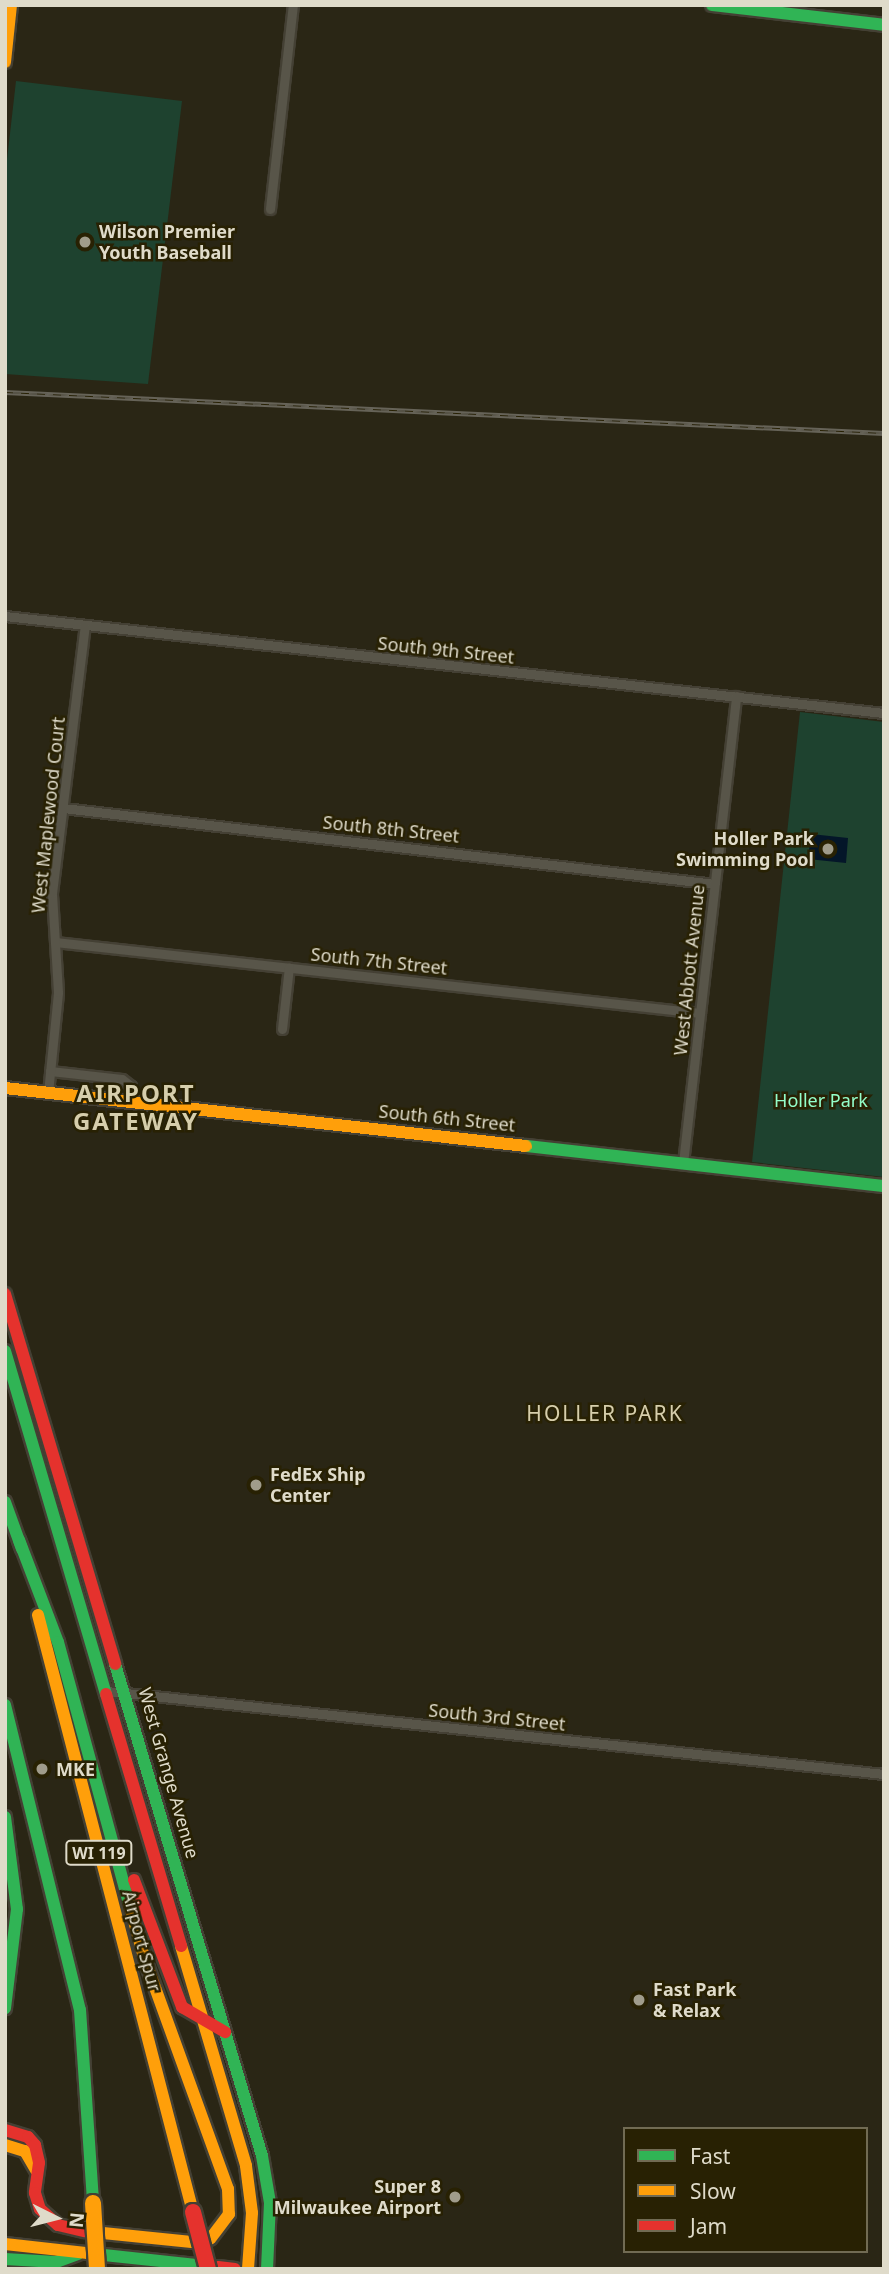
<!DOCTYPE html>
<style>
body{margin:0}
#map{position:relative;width:889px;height:2274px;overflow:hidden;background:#2a2615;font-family:"Noto Sans",sans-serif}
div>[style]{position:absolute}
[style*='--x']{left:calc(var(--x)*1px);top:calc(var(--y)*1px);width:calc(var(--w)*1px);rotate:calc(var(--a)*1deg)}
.green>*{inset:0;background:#1e422f}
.water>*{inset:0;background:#041629}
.roads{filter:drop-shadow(2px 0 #444034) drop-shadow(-2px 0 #444034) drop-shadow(0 2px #444034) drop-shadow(0 -2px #444034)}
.street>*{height:9px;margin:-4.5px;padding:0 4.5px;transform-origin:4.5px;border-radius:4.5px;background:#585549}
.fast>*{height:12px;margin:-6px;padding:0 6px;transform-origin:6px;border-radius:6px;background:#30b455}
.slow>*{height:12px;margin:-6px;padding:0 6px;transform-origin:6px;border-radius:6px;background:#ff9f0a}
.jam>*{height:12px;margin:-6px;padding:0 6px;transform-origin:6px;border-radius:6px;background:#e5322d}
.rail>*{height:5px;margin-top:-2.5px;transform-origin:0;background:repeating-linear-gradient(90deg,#282103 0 8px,#666358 0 16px);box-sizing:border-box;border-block:2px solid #666358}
.bridges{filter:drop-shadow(2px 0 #444034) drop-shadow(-2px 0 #444034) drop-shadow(0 2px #444034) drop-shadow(0 -2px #444034)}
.slow-bridge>*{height:16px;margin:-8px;padding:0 8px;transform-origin:8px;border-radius:8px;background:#ff9f0a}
.jam-bridge>*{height:16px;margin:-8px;padding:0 8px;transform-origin:8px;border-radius:8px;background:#e5322d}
.dots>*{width:19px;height:19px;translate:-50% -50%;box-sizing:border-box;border:4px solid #282103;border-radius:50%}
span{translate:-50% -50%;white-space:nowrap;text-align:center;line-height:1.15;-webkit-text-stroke:5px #282103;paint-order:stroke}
.shield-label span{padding:2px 5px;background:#282103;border:2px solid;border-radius:5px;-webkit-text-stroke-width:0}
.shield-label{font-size:16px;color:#dfdbca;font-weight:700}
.poi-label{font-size:18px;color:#dfdbca;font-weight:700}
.left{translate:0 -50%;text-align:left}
.right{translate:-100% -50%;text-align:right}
.street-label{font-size:18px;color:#dfdbca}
.park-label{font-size:18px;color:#93feca}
.quarter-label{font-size:21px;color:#d6ceac;letter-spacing:2px}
.district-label{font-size:24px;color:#d6ceac;font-weight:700;letter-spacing:2px}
.frame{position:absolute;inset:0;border:7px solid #dfdbca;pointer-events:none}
.legend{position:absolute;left:623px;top:2127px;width:245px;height:126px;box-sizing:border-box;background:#282103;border:2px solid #716b53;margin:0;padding:9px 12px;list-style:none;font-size:21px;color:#dfdbca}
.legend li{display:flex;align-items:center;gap:14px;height:35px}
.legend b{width:35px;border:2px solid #716b53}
.north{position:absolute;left:21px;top:2183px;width:70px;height:70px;-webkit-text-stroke:5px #282103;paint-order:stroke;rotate:96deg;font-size:19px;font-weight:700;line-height:28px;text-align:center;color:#dfdbca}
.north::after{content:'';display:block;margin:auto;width:24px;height:32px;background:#dfdbca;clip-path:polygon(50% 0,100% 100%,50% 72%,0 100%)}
</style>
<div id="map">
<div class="green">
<div style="clip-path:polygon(16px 81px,182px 101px,148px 384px,5px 374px,5px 177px)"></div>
<div style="clip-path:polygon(800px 712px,884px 722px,884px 1177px,752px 1162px)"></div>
</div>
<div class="water">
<div style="clip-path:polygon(811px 834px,848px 838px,846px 863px,808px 859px)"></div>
</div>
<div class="roads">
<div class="street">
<div style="--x:270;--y:209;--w:205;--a:-83.6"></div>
<div style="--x:5;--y:616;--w:884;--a:6.3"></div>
<div style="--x:63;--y:808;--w:656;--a:6.65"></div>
<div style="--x:55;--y:942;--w:649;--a:6.28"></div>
<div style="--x:282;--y:1029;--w:62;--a:-83.6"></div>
<div style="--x:50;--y:1071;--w:72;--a:6.3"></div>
<div style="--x:122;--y:1079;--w:11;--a:38"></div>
<div style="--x:131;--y:1086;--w:16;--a:94"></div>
<div style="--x:48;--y:1093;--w:101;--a:-84.3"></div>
<div style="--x:58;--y:992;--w:99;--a:-93.5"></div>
<div style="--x:52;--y:893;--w:270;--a:-83"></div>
<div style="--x:683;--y:1163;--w:470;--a:-83.5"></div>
<div style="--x:107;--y:1691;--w:781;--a:6.1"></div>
</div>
<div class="fast">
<div style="--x:712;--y:5;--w:173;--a:6.6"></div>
<div style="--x:526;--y:1146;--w:360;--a:6.4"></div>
<div style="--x:5;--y:1351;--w:358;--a:73.6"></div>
<div style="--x:5;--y:1502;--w:50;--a:70.1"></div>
<div style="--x:19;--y:1540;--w:109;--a:69.1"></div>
<div style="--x:58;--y:1642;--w:270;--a:74.8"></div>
<div style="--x:115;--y:1664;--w:513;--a:73.36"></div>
<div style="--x:262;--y:2156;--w:48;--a:80.3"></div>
<div style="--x:270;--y:2203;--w:66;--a:92.6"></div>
<div style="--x:5;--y:1705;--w:314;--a:76.2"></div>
<div style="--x:80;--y:2010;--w:193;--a:86.1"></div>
<div style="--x:5;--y:1817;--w:93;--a:82.6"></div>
<div style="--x:17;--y:1909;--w:100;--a:96.9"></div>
<div style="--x:104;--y:2255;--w:95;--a:6.1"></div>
<div style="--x:5;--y:2259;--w:51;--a:3.4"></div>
<div style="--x:56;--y:2262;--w:23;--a:-20"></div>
</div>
<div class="slow">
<div style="--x:5;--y:62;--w:57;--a:-84"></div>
<div style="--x:5;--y:1088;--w:524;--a:6.35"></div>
<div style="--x:38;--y:1615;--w:617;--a:75.45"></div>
<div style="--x:129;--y:1903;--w:56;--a:74.5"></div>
<div style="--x:144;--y:1957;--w:247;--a:70.1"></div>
<div style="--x:228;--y:2189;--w:25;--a:88"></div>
<div style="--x:229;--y:2214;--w:31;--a:127"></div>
<div style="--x:181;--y:1946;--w:229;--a:73.5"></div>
<div style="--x:246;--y:2166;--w:47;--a:82.7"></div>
<div style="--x:252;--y:2213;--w:56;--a:94.1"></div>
<div style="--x:5;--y:2145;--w:21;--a:17"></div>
<div style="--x:25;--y:2151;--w:22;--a:60"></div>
<div style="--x:103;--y:2233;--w:89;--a:5.8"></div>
<div style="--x:5;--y:2244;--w:81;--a:6.3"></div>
</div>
<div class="jam">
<div style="--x:5;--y:1294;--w:386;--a:73.4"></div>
<div style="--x:106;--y:1694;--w:263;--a:73.4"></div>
<div style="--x:134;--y:1880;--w:136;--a:69.3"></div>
<div style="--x:182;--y:2007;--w:50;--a:30.2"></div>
<div style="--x:5;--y:2130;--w:24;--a:17"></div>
<div style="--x:28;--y:2137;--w:11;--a:49"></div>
<div style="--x:35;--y:2145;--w:18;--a:77"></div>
<div style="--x:39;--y:2163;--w:30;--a:98"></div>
<div style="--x:35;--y:2193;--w:17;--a:73"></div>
<div style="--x:40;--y:2209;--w:24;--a:42"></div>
<div style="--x:58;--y:2225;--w:28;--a:13"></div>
<div style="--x:218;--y:2267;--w:17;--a:7"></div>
</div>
</div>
<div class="rail">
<div style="--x:5;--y:392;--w:880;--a:2.67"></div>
</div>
<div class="bridges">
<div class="slow-bridge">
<div style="--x:93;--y:2203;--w:66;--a:86.5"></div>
</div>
<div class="jam-bridge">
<div style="--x:193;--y:2212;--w:59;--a:75.3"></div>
</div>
</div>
<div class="dots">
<div style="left:85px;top:242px;background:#a09c8b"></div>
<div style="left:828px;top:849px;background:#a09c8b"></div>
<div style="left:256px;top:1485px;background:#a09c8b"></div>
<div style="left:42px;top:1769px;background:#a09c8b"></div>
<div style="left:639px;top:2000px;background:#a09c8b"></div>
<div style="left:455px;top:2197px;background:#a09c8b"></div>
</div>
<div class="shield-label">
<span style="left:99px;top:1853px">WI 119</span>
</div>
<div class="poi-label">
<span class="left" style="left:99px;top:242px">Wilson Premier<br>Youth Baseball</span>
<span class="right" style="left:814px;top:849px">Holler Park<br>Swimming Pool</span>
<span class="left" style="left:270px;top:1485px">FedEx Ship<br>Center</span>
<span class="left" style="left:56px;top:1769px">MKE</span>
<span class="left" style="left:653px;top:2000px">Fast Park<br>&amp; Relax</span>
<span class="right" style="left:441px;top:2197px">Super 8<br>Milwaukee Airport</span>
</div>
<div class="street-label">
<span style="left:446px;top:650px;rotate:6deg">South 9th Street</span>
<span style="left:48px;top:815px;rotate:-84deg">West Maplewood Court</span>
<span style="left:391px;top:829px;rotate:6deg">South 8th Street</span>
<span style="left:379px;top:961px;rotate:6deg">South 7th Street</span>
<span style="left:689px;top:970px;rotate:-84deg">West Abbott Avenue</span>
<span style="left:447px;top:1118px;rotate:6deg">South 6th Street</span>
<span style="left:497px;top:1717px;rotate:6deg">South 3rd Street</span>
<span style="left:169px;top:1773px;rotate:74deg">West Grange Avenue</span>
<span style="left:142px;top:1941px;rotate:75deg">Airport Spur</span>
</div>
<div class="park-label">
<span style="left:821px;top:1100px">Holler Park</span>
</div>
<div class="quarter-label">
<span style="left:605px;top:1413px">HOLLER PARK</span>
</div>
<div class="district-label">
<span style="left:136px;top:1107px">AIRPORT<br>GATEWAY</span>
</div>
<div class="frame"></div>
<ul class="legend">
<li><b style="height:9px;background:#30b455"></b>Fast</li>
<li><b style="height:9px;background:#ff9f0a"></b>Slow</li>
<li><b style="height:9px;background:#e5322d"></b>Jam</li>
</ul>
<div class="north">N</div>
</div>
